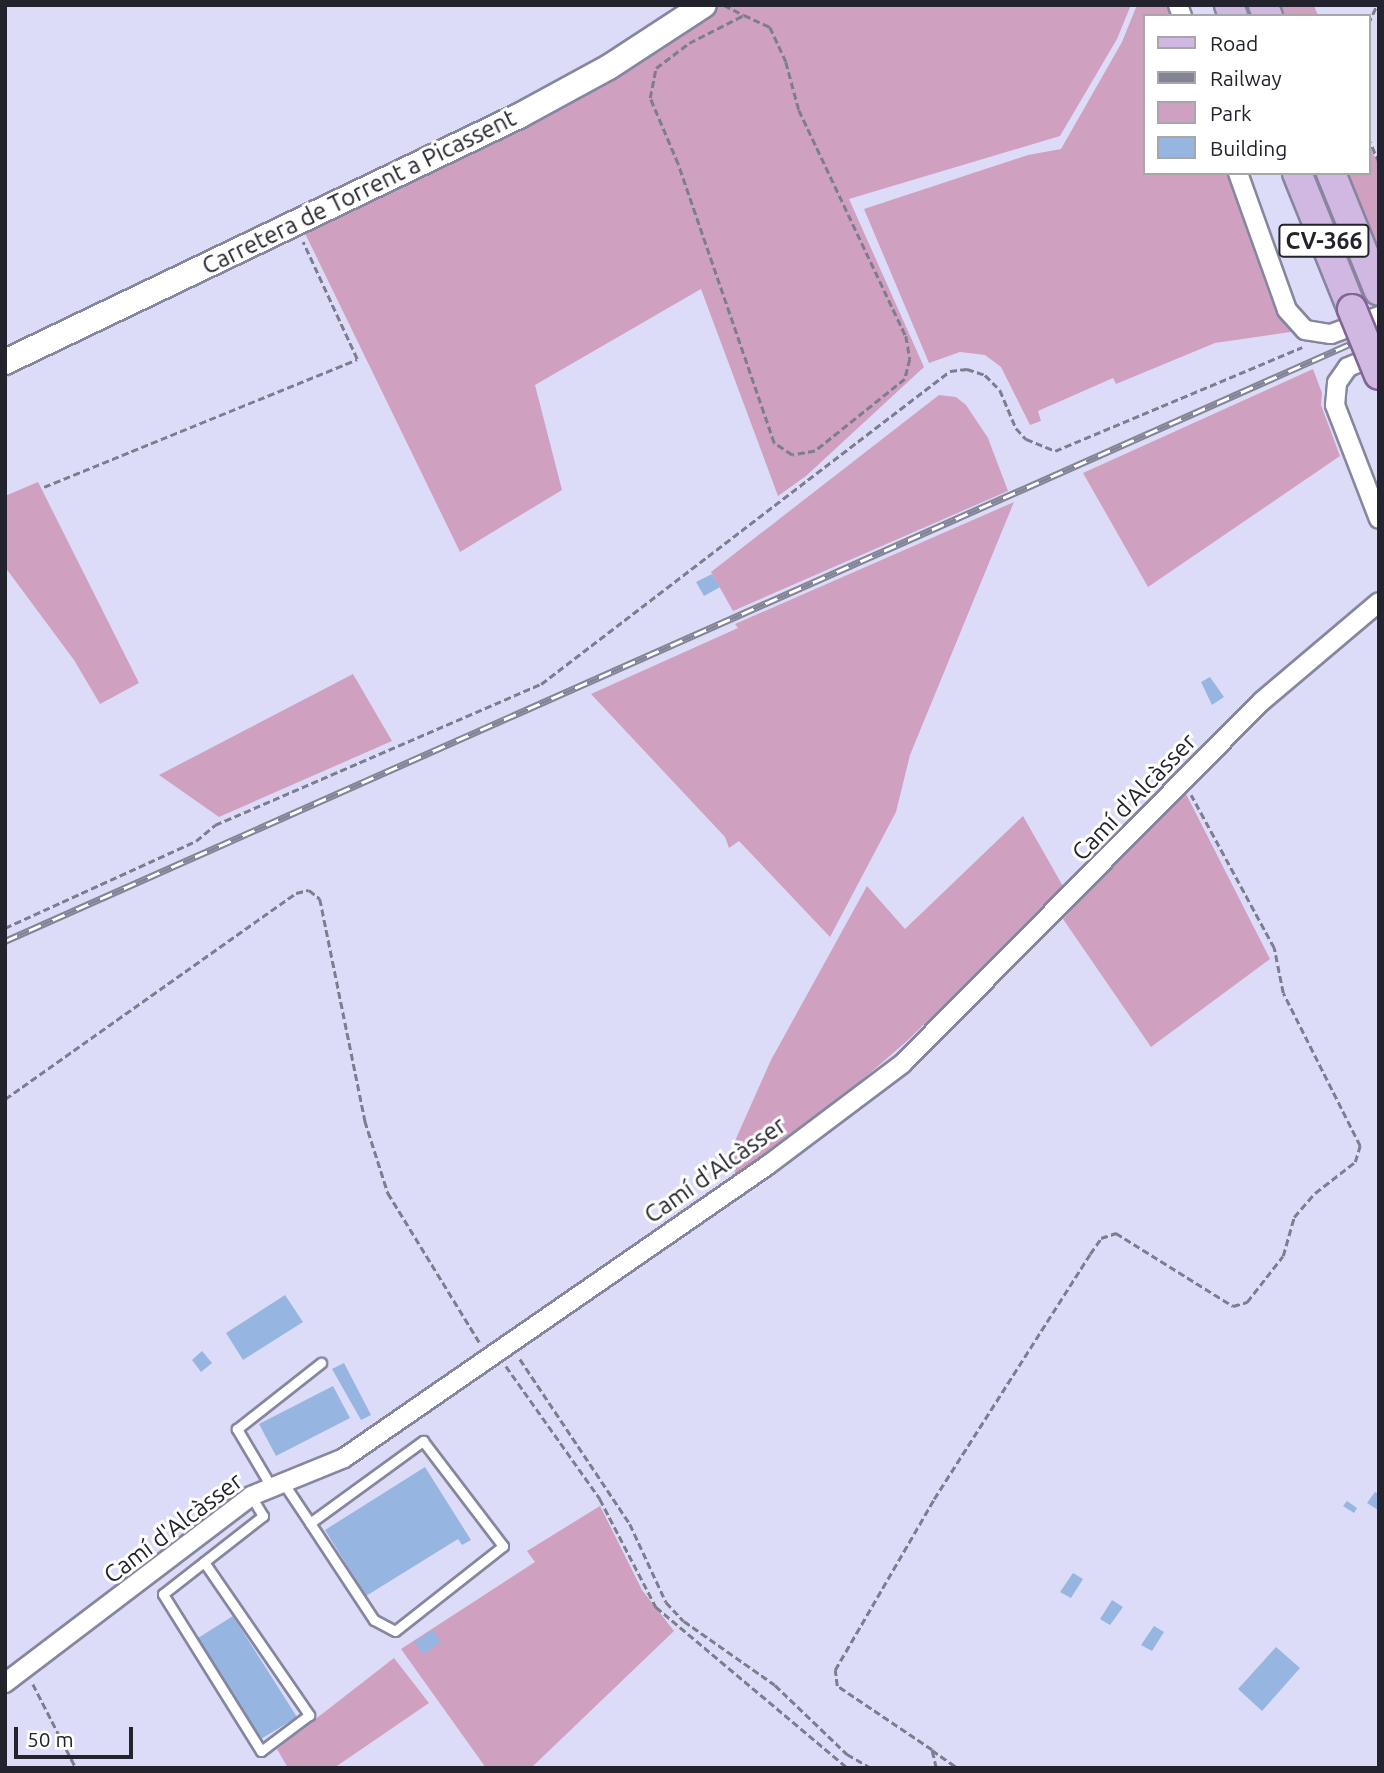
<!DOCTYPE html>
<meta charset="utf-8">
<style>
body{margin:0}
#map{position:relative;width:1384px;height:1773px;overflow:hidden;background:#dcdcf8;font-family:Ubuntu,sans-serif}
div>[style]{position:absolute}
[style*='--x']{left:calc(var(--x)*1px);top:calc(var(--y)*1px);width:calc(var(--w)*1px);rotate:calc(var(--a)*1deg)}
.green>*{inset:0;background:#d0a0c1}
.building>*{inset:0;background:#97b5e1}
.path>*{height:2.5px;margin-top:-1.25px;transform-origin:0;background:repeating-linear-gradient(90deg,#7d7d90 0 7px,transparent 0 10.5px)}
.roads{filter:drop-shadow(2px 0 #8686a0) drop-shadow(-2px 0 #8686a0) drop-shadow(0 2px #8686a0) drop-shadow(0 -2px #8686a0)}
.lane>*{height:9px;margin:-4.5px;padding:0 4.5px;transform-origin:4.5px;border-radius:4.5px;background:#fff}
.street>*{height:18px;margin:-9px;padding:0 9px;transform-origin:9px;border-radius:9px;background:#fff}
.secondary>*{height:24px;margin:-12px;padding:0 12px;transform-origin:12px;border-radius:12px;background:#fff}
.primary>*{height:28px;margin:-14px;padding:0 14px;transform-origin:14px;border-radius:14px;background:#d1b8e2}
.rail>*{height:7px;margin-top:-3.5px;transform-origin:0;background:repeating-linear-gradient(90deg,#fff 0 13px,#848497 0 26px);box-sizing:border-box;border-block:2px solid #848497}
.bridges{filter:drop-shadow(2px 0 #816596) drop-shadow(-2px 0 #816596) drop-shadow(0 2px #816596) drop-shadow(0 -2px #816596)}
.primary-bridge>*{height:28px;margin:-14px;padding:0 14px;transform-origin:14px;border-radius:14px;background:#d1b8e2}
span{translate:-50% -50%;white-space:nowrap;text-align:center;line-height:1.15;-webkit-text-stroke:6px #fff;paint-order:stroke}
.shield-label span{padding:2px 5px;background:#fff;border:2px solid;border-radius:5px;-webkit-text-stroke-width:0}
.shield-label{font-size:23px;color:#23232d;font-weight:700}
.street-label{font-size:24px;color:#23232d}
.frame{position:absolute;inset:0;border:7px solid #23232d;pointer-events:none}
.legend{position:absolute;left:1143px;top:14px;width:228px;height:161px;box-sizing:border-box;background:#fff;border:2px solid #a7a7ab;margin:0;padding:9px 12px;list-style:none;font-size:21px;color:#23232d}
.legend li{display:flex;align-items:center;gap:14px;height:35px}
.legend b{width:35px;border:2px solid #a7a7ab}
.scale{position:absolute;left:14px;top:1727px;width:119px;height:32px;box-sizing:border-box;border:4px solid #23232d;border-top:0;padding-left:9px;font-size:21px;line-height:24px;white-space:nowrap;color:#23232d;-webkit-text-stroke:5px #fff;paint-order:stroke}
</style>
<div id="map">
<div class="green">
<div style="clip-path:polygon(710px 5px,1131px 5px,1117px 39px,1060px 136px,849px 199px,924px 367px,806px 476px,778px 496px,701px 289px,535px 385px,562px 490px,460px 552px,299px 221px)"></div>
<div style="clip-path:polygon(1137px 5px,1167px 5px,1171px 16px,1144px 16px,1144px 173px,1229px 173px,1266px 280px,1297px 331px,1215px 343px,1116px 384px,1113px 378px,1038px 411px,1041px 421px,1030px 425px,1001px 367px,985px 355px,960px 352px,929px 363px,864px 209px,1028px 155px,1061px 149px,1122px 42px)"></div>
<div style="clip-path:polygon(1279px 5px,1314px 5px,1318px 16px,1283px 16px)"></div>
<div style="clip-path:polygon(1368px 142px,1379px 166px,1379px 252px,1346px 173px,1368px 173px)"></div>
<div style="clip-path:polygon(1313px 369px,1322px 393px,1321px 405px,1340px 456px,1148px 587px,1083px 473px)"></div>
<div style="clip-path:polygon(939px 395px,956px 397px,966px 405px,988px 438px,1008px 491px,733px 611px,711px 572px)"></div>
<div style="clip-path:polygon(38px 482px,139px 683px,100px 704px,74px 660px,5px 567px,5px 496px)"></div>
<div style="clip-path:polygon(1014px 502px,910px 755px,896px 812px,830px 937px,739px 841px,729px 848px,725px 837px,591px 694px,738px 628px,735px 624px)"></div>
<div style="clip-path:polygon(353px 674px,392px 741px,219px 817px,159px 775px)"></div>
<div style="clip-path:polygon(1184px 790px,1270px 959px,1151px 1047px,1063px 919px)"></div>
<div style="clip-path:polygon(1023px 816px,1064px 888px,907px 1041px,847px 1093px,735px 1175px,734px 1143px,771px 1060px,867px 886px,905px 929px)"></div>
<div style="clip-path:polygon(600px 1506px,642px 1590px,674px 1631px,531px 1768px,486px 1768px,401px 1649px,535px 1562px,527px 1551px)"></div>
<div style="clip-path:polygon(394px 1658px,429px 1703px,334px 1768px,288px 1768px,277px 1749px)"></div>
</div>
<div class="building">
<div style="clip-path:polygon(712px 574px,720px 587px,704px 596px,696px 582px)"></div>
<div style="clip-path:polygon(1210px 677px,1224px 697px,1212px 705px,1201px 682px)"></div>
<div style="clip-path:polygon(285px 1295px,303px 1322px,243px 1360px,226px 1333px)"></div>
<div style="clip-path:polygon(202px 1351px,212px 1363px,201px 1372px,192px 1360px)"></div>
<div style="clip-path:polygon(344px 1363px,371px 1415px,361px 1420px,332px 1369px)"></div>
<div style="clip-path:polygon(333px 1386px,350px 1418px,276px 1456px,259px 1424px)"></div>
<div style="clip-path:polygon(425px 1467px,471px 1540px,462px 1545px,458px 1539px,366px 1596px,325px 1530px)"></div>
<div style="clip-path:polygon(1375px 1492px,1379px 1494px,1378px 1510px,1367px 1503px)"></div>
<div style="clip-path:polygon(1347px 1501px,1357px 1508px,1354px 1513px,1343px 1506px)"></div>
<div style="clip-path:polygon(1073px 1573px,1083px 1579px,1071px 1598px,1060px 1592px)"></div>
<div style="clip-path:polygon(1112px 1600px,1123px 1607px,1110px 1625px,1100px 1619px)"></div>
<div style="clip-path:polygon(233px 1616px,297px 1717px,261px 1739px,198px 1638px)"></div>
<div style="clip-path:polygon(1154px 1626px,1164px 1632px,1152px 1651px,1141px 1645px)"></div>
<div style="clip-path:polygon(433px 1630px,441px 1642px,423px 1654px,414px 1642px)"></div>
<div style="clip-path:polygon(1276px 1647px,1300px 1668px,1262px 1711px,1238px 1689px)"></div>
</div>
<div class="path">
<div style="--x:724;--y:5;--w:22;--a:27"></div>
<div style="--x:744;--y:15;--w:29;--a:25"></div>
<div style="--x:770;--y:27;--w:38;--a:65"></div>
<div style="--x:786;--y:62;--w:50;--a:74.8"></div>
<div style="--x:799;--y:110;--w:250;--a:64.7"></div>
<div style="--x:906;--y:336;--w:23;--a:80"></div>
<div style="--x:910;--y:359;--w:21;--a:104"></div>
<div style="--x:905;--y:379;--w:115;--a:141.3"></div>
<div style="--x:815;--y:451;--w:23;--a:170"></div>
<div style="--x:792;--y:455;--w:22;--a:-146"></div>
<div style="--x:774;--y:443;--w:295;--a:-109"></div>
<div style="--x:678;--y:164;--w:72;--a:-113"></div>
<div style="--x:650;--y:98;--w:31;--a:-79"></div>
<div style="--x:656;--y:68;--w:41;--a:-37.1"></div>
<div style="--x:689;--y:43;--w:62;--a:-27"></div>
<div style="--x:1368;--y:24;--w:21;--a:-65"></div>
<div style="--x:1368;--y:137;--w:27;--a:66"></div>
<div style="--x:44;--y:487;--w:338;--a:-22.2"></div>
<div style="--x:357;--y:359;--w:129;--a:-114.8"></div>
<div style="--x:5;--y:928;--w:210;--a:-24.5"></div>
<div style="--x:196;--y:841;--w:25;--a:-40"></div>
<div style="--x:215;--y:825;--w:355;--a:-23.4"></div>
<div style="--x:541;--y:684;--w:515;--a:-37.43"></div>
<div style="--x:950;--y:371;--w:17;--a:-7"></div>
<div style="--x:967;--y:369;--w:19;--a:18"></div>
<div style="--x:985;--y:375;--w:21;--a:45"></div>
<div style="--x:1000;--y:390;--w:41;--a:67.2"></div>
<div style="--x:1016;--y:428;--w:15;--a:48"></div>
<div style="--x:1026;--y:439;--w:31;--a:22"></div>
<div style="--x:1055;--y:451;--w:268;--a:-22.8"></div>
<div style="--x:5;--y:1099;--w:357;--a:-35.3"></div>
<div style="--x:296;--y:893;--w:13;--a:-13"></div>
<div style="--x:309;--y:890;--w:14;--a:39"></div>
<div style="--x:320;--y:899;--w:227;--a:78.5"></div>
<div style="--x:365;--y:1121;--w:76;--a:72.3"></div>
<div style="--x:388;--y:1193;--w:178;--a:58.5"></div>
<div style="--x:520;--y:1359;--w:198;--a:56.3"></div>
<div style="--x:630;--y:1524;--w:86;--a:65.2"></div>
<div style="--x:666;--y:1602;--w:26;--a:47"></div>
<div style="--x:684;--y:1621;--w:111;--a:35.1"></div>
<div style="--x:775;--y:1685;--w:100;--a:43.8"></div>
<div style="--x:847;--y:1754;--w:28;--a:30"></div>
<div style="--x:506;--y:1366;--w:163;--a:54.7"></div>
<div style="--x:600;--y:1499;--w:122;--a:62.6"></div>
<div style="--x:656;--y:1607;--w:251;--a:40"></div>
<div style="--x:33;--y:1684;--w:94;--a:62.9"></div>
<div style="--x:932;--y:1750;--w:32;--a:35"></div>
<div style="--x:936;--y:1768;--w:18;--a:-103"></div>
<div style="--x:932;--y:1750;--w:115;--a:-146"></div>
<div style="--x:837;--y:1686;--w:16;--a:-97"></div>
<div style="--x:835;--y:1670;--w:198;--a:-59.9"></div>
<div style="--x:934;--y:1499;--w:290;--a:-57.5"></div>
<div style="--x:1090;--y:1254;--w:19;--a:-55"></div>
<div style="--x:1101;--y:1238;--w:16;--a:-18"></div>
<div style="--x:1116;--y:1233;--w:138;--a:32"></div>
<div style="--x:1233;--y:1306;--w:15;--a:-16"></div>
<div style="--x:1247;--y:1302;--w:58;--a:-52"></div>
<div style="--x:1283;--y:1256;--w:41;--a:-74.2"></div>
<div style="--x:1294;--y:1217;--w:32;--a:-49"></div>
<div style="--x:1315;--y:1193;--w:51;--a:-37.8"></div>
<div style="--x:1355;--y:1162;--w:17;--a:-73"></div>
<div style="--x:1360;--y:1146;--w:171;--a:-116.7"></div>
<div style="--x:1283;--y:993;--w:46;--a:-101.3"></div>
<div style="--x:1274;--y:948;--w:174;--a:-118.5"></div>
</div>
<div class="roads">
<div class="lane">
<div style="--x:284;--y:1484;--w:47;--a:56.3"></div>
<div style="--x:310;--y:1523;--w:140;--a:-36"></div>
<div style="--x:423;--y:1441;--w:132;--a:52.7"></div>
<div style="--x:503;--y:1546;--w:137;--a:141.8"></div>
<div style="--x:395;--y:1631;--w:24;--a:-152"></div>
<div style="--x:374;--y:1620;--w:116;--a:-123.4"></div>
<div style="--x:272;--y:1488;--w:69;--a:-120.7"></div>
<div style="--x:237;--y:1429;--w:107;--a:-38.2"></div>
<div style="--x:204;--y:1562;--w:186;--a:55.5"></div>
<div style="--x:309;--y:1715;--w:60;--a:143.1"></div>
<div style="--x:261;--y:1751;--w:185;--a:-122"></div>
<div style="--x:163;--y:1594;--w:127;--a:-38"></div>
<div style="--x:263;--y:1516;--w:23;--a:-121"></div>
</div>
<div class="street">
<div style="--x:1178;--y:5;--w:12;--a:70"></div>
<div style="--x:1238;--y:173;--w:145;--a:70.3"></div>
<div style="--x:1287;--y:310;--w:27;--a:48"></div>
<div style="--x:1305;--y:330;--w:26;--a:9"></div>
<div style="--x:1331;--y:334;--w:51;--a:-20.6"></div>
<div style="--x:1379;--y:354;--w:34;--a:157"></div>
<div style="--x:1348;--y:367;--w:19;--a:125"></div>
<div style="--x:1337;--y:383;--w:22;--a:95"></div>
<div style="--x:1335;--y:405;--w:122;--a:68.9"></div>
<div style="--x:5;--y:1683;--w:309;--a:-37.2"></div>
<div style="--x:251;--y:1496;--w:100;--a:-22.2"></div>
<div style="--x:344;--y:1458;--w:515;--a:-34.65"></div>
<div style="--x:768;--y:1165;--w:168;--a:-37"></div>
<div style="--x:902;--y:1064;--w:511;--a:-45.24"></div>
<div style="--x:1262;--y:701;--w:153;--a:-40.2"></div>
</div>
<div class="secondary">
<div style="--x:5;--y:362;--w:570;--a:-25.58"></div>
<div style="--x:519;--y:116;--w:102;--a:-28.6"></div>
<div style="--x:609;--y:67;--w:113;--a:-33.1"></div>
</div>
<div class="primary">
<div style="--x:1229;--y:5;--w:12;--a:70"></div>
<div style="--x:1263;--y:5;--w:12;--a:66"></div>
<div style="--x:1297;--y:173;--w:147;--a:68"></div>
<div style="--x:1331;--y:173;--w:127;--a:67.9"></div>
</div>
</div>
<div class="rail">
<div style="--x:5;--y:941;--w:1503;--a:-23.94"></div>
</div>
<div class="bridges">
<div class="primary-bridge">
<div style="--x:1352;--y:309;--w:71;--a:67.8"></div>
</div>
</div>
<div class="shield-label">
<span style="left:1324px;top:241px">CV-366</span>
</div>
<div class="street-label">
<span style="left:359px;top:192px;rotate:-26deg">Carretera de Torrent a Picassent</span>
<span style="left:1134px;top:797px;rotate:-46deg">Camí d'Alcàsser</span>
<span style="left:715px;top:1170px;rotate:-35deg">Camí d'Alcàsser</span>
<span style="left:173px;top:1528px;rotate:-37deg">Camí d'Alcàsser</span>
</div>
<div class="frame"></div>
<ul class="legend">
<li><b style="height:9px;background:#d1b8e2"></b>Road</li>
<li><b style="height:9px;background:#848497"></b>Railway</li>
<li><b style="height:19px;background:#d0a0c1"></b>Park</li>
<li><b style="height:19px;background:#97b5e1"></b>Building</li>
</ul>
<div class="scale">50 m</div>
</div>
